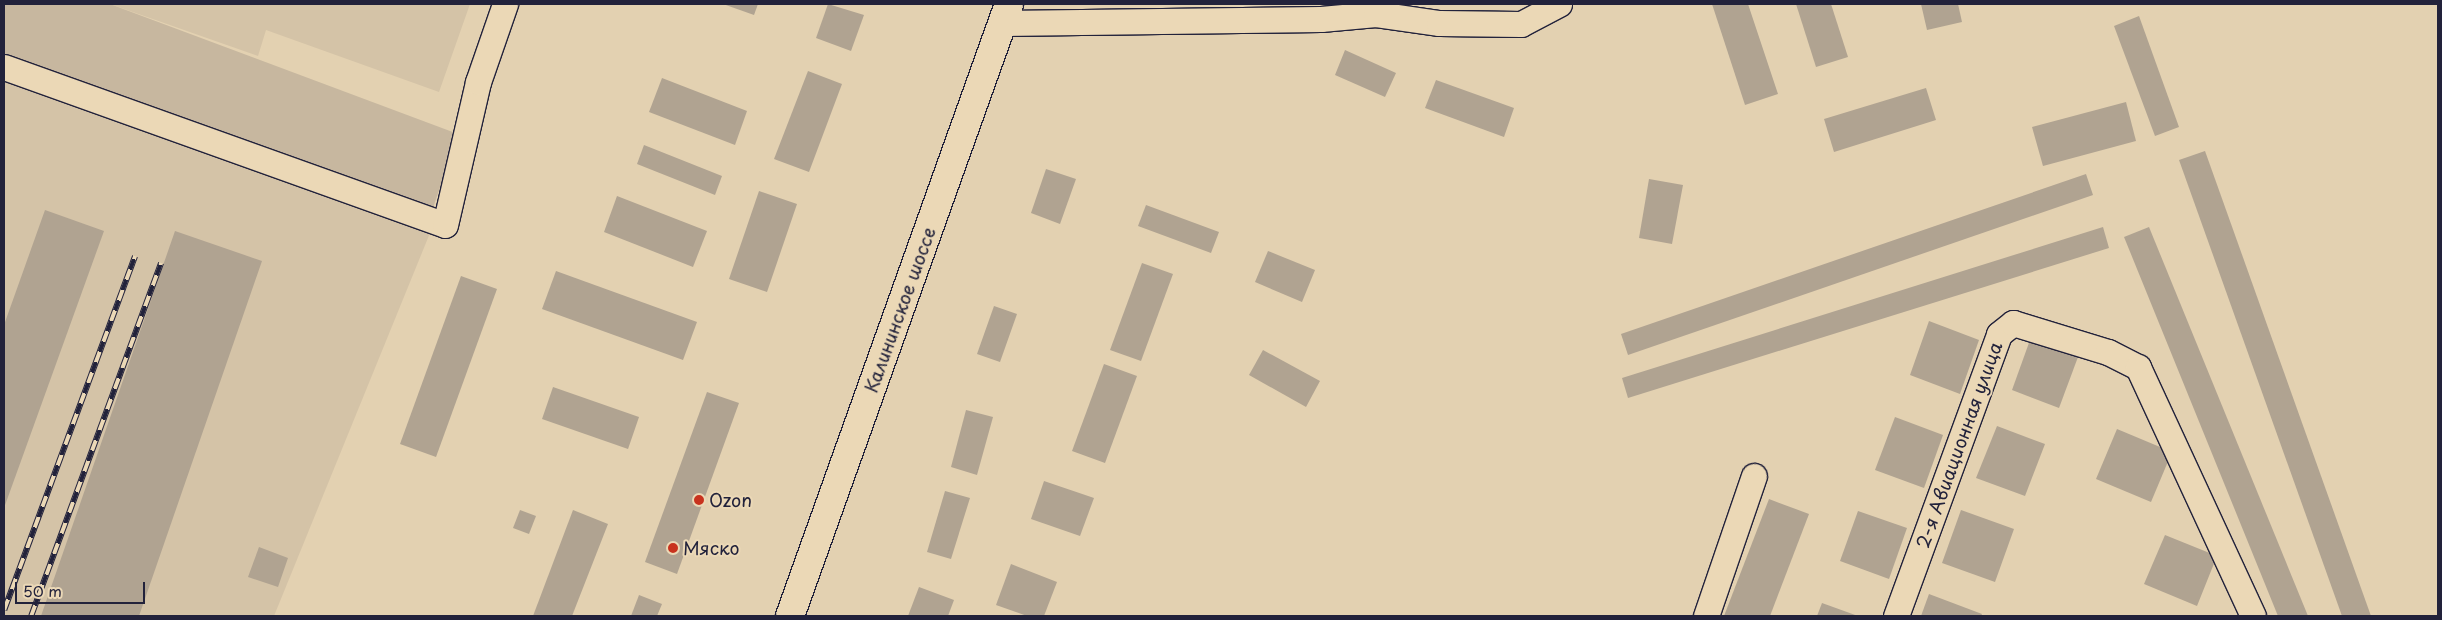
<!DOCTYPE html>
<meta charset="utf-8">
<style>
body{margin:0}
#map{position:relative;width:2442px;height:620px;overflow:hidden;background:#e3d1b1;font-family:"Playpen Sans",sans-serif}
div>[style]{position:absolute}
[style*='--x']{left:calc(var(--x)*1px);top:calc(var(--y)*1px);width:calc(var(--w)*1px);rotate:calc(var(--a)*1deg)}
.built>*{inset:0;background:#d4c3a7}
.green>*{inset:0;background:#c7b79f}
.building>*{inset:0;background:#b0a391}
.roads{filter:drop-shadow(1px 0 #22223b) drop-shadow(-1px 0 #22223b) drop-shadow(0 1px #22223b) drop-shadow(0 -1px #22223b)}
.minor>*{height:25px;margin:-12.5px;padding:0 12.5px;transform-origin:12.5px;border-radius:12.5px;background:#ebd8b6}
.major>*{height:28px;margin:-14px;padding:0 14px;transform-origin:14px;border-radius:14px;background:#ebd8b6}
.rail>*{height:5.5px;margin-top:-2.75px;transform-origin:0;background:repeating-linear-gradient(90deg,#ebd8b6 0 11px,#22223b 0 22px);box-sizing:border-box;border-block:1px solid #22223b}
.dots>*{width:14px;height:14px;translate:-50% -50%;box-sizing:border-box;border:2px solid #ebd8b6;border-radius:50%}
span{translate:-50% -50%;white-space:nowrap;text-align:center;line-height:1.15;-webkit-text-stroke:4px #ebd8b6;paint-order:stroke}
.street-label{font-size:18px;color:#22223b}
.poi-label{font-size:18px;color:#22223b}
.left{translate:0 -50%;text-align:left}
.frame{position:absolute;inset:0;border:5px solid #22223b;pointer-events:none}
.scale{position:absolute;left:15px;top:582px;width:130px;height:22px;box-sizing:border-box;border:2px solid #22223b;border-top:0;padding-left:6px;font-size:15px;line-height:18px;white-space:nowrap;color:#22223b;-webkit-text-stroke:4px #ebd8b6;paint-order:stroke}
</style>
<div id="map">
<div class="built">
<div style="clip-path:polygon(110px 4px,470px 4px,439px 92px,266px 30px,258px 56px)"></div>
<div style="clip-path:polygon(4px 82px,430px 233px,274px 616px,4px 616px)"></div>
</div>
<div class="green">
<div style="clip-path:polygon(4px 4px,110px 4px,458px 134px,433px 208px,4px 54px)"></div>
</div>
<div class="building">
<div style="clip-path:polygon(723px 4px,758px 4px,754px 15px)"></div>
<div style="clip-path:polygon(828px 4px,864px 15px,851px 51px,816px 38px)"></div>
<div style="clip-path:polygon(1712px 4px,1748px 4px,1778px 94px,1745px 105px)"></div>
<div style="clip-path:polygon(1796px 4px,1831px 4px,1848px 57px,1816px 67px)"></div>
<div style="clip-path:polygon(1921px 4px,1958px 4px,1962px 22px,1927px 30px)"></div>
<div style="clip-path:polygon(2139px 16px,2179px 127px,2155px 136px,2114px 26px)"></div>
<div style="clip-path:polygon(1345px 50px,1396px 73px,1385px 97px,1335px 75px)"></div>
<div style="clip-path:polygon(808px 71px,842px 84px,809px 172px,774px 159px)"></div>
<div style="clip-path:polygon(662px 78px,747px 111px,735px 145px,649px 112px)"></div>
<div style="clip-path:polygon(1436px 80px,1514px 108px,1504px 137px,1425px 108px)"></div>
<div style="clip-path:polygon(1926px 88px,1936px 120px,1834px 152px,1824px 119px)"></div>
<div style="clip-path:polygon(2126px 102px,2136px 141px,2043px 166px,2032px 127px)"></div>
<div style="clip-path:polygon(644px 145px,722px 176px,715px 195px,637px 164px)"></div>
<div style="clip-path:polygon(2205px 151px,2371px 616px,2342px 616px,2179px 160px)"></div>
<div style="clip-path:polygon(1046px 169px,1076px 179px,1060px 224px,1031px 213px)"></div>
<div style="clip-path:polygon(2086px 174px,2093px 195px,1628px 355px,1621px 334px)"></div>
<div style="clip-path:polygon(1649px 179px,1683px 185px,1672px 244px,1639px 238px)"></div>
<div style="clip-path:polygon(759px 191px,797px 204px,767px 292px,729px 279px)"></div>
<div style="clip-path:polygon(617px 196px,707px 231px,693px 267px,604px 232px)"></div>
<div style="clip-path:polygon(1146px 205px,1219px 232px,1211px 253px,1138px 226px)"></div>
<div style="clip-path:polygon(45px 210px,104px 231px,4px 508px,4px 325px)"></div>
<div style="clip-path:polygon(2103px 227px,2109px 248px,1628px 398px,1622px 378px)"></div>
<div style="clip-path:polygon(2149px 227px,2308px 616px,2278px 616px,2124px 237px)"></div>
<div style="clip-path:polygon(175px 231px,262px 261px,139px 616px,41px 616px)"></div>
<div style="clip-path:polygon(1268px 251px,1315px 270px,1302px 302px,1255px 282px)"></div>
<div style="clip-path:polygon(1142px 263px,1173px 274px,1141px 361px,1110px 350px)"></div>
<div style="clip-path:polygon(556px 271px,697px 322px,683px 360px,542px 309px)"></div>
<div style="clip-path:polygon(461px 276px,497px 289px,436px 457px,400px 444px)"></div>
<div style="clip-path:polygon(994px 306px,1017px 314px,1000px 362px,977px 354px)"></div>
<div style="clip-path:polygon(1929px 321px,1979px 340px,1960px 394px,1910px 375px)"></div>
<div style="clip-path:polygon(2030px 340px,2078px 357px,2059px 408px,2012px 390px)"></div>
<div style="clip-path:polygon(1263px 350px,1320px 381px,1306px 407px,1249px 375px)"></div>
<div style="clip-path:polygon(1104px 364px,1137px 376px,1105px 463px,1072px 451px)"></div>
<div style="clip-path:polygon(553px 387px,639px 417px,628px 449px,542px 419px)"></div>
<div style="clip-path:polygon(707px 392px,739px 403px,677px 574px,645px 562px)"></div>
<div style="clip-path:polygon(966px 410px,993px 417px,977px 475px,951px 467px)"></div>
<div style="clip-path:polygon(1895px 417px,1943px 435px,1924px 488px,1875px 470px)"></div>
<div style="clip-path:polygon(1997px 426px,2045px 444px,2025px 496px,1976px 478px)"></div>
<div style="clip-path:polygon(2117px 429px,2172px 452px,2151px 502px,2096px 479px)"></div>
<div style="clip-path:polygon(1044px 481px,1094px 498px,1080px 536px,1031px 519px)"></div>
<div style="clip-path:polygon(945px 491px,970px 498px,951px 559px,927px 552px)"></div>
<div style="clip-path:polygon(1769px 499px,1809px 514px,1770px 616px,1724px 616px)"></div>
<div style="clip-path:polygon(520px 510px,536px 516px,529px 534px,513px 528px)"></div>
<div style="clip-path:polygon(573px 510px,608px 524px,572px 616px,533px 616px)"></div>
<div style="clip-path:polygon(1961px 510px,2014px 529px,1995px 582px,1942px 563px)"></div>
<div style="clip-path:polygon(1858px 511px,1907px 528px,1889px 579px,1840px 561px)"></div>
<div style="clip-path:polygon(2165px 535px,2217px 556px,2197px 606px,2144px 584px)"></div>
<div style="clip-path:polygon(259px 547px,288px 558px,278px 587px,248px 577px)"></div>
<div style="clip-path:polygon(1011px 564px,1057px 582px,1044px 616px,1027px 616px,996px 605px)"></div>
<div style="clip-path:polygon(919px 587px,954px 600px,948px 616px,908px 616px)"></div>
<div style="clip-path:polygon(1929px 594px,1982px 614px,1981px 616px,1921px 616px)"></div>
<div style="clip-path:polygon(639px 595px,662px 604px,657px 616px,631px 616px)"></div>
<div style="clip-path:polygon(1822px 603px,1858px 616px,1817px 616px)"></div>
</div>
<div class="roads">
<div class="minor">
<div style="--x:1002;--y:23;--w:319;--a:-0.7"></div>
<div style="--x:1321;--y:19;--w:55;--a:-5.2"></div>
<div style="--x:1376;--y:14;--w:64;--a:8.1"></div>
<div style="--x:1439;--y:23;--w:82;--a:0.7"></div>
<div style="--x:1521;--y:24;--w:43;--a:-27.8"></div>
<div style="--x:4;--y:67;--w:468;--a:19.7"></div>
<div style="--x:445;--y:225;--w:147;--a:-77"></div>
<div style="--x:478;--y:82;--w:83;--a:-70.9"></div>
<div style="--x:1706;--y:616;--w:148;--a:-71.1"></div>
<div style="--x:1896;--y:616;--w:300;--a:-69.9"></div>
<div style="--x:1999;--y:334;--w:18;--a:-38"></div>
<div style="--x:2013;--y:323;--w:99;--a:17"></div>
<div style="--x:2108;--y:352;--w:34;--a:27"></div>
<div style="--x:2138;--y:367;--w:274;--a:65.2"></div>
</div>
<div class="major">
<div style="--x:790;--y:616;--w:650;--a:-70.31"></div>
</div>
</div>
<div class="rail">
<div style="--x:4;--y:610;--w:377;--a:-69.7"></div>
<div style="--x:31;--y:616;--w:376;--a:-69.8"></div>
</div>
<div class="dots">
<div style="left:699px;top:500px;background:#c8321e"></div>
<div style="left:673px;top:548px;background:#c8321e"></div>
</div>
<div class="street-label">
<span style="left:900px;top:310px;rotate:-70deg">Калининское шоссе</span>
<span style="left:1959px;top:445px;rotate:-70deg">2-я Авиационная улица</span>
</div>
<div class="poi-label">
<span class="left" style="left:709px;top:500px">Ozon</span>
<span class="left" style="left:683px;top:548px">Мяско</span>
</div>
<div class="frame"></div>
<div class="scale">50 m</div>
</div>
